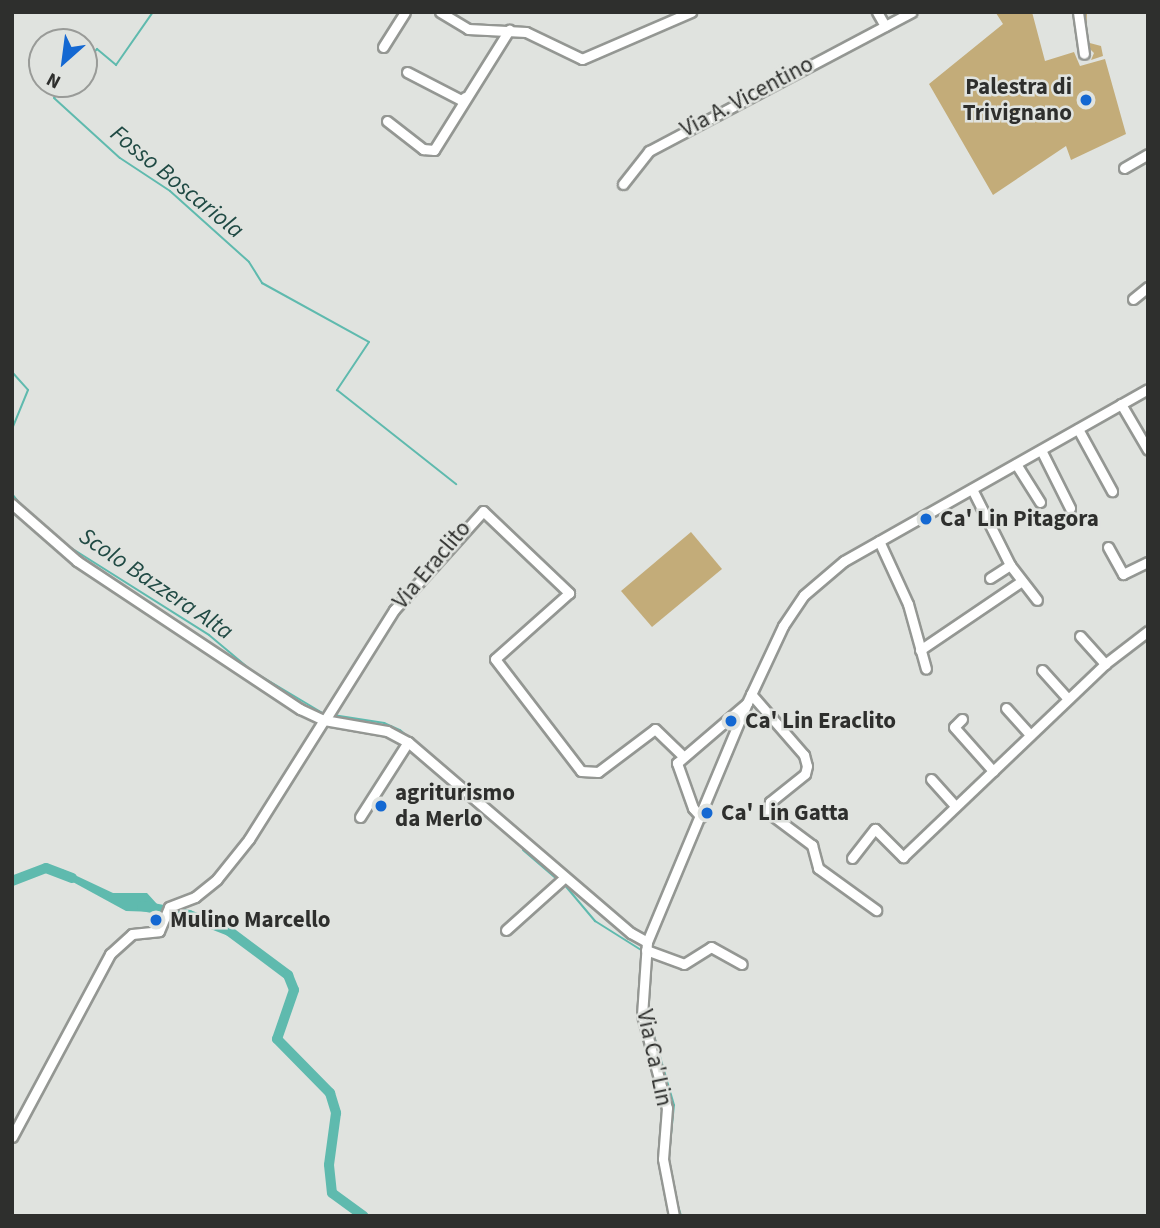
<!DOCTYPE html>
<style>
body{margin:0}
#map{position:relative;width:1160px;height:1228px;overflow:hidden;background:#e0e3df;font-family:"Source Sans 3",sans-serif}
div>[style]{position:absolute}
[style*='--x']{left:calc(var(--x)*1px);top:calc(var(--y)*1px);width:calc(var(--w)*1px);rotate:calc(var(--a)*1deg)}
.green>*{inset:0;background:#c3ac79}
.water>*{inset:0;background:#5fbaae}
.stream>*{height:2px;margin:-1px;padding:0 1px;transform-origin:1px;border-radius:1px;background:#5fbaae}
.river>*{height:10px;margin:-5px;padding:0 5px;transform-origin:5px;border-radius:5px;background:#5fbaae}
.roads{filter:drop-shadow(2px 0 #949793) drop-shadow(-2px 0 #949793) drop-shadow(0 2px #949793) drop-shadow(0 -2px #949793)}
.minor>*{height:9px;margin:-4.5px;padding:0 4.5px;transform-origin:4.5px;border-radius:4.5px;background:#fff}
.dots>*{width:19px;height:19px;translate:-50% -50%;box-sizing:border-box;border:4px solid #e0e3df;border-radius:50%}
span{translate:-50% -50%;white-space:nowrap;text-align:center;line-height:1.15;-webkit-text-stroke:5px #e0e3df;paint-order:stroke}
.poi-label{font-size:23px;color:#2e2f2d;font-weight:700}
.right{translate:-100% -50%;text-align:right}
.left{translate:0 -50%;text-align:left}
.street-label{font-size:23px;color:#2e2f2d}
.water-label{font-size:24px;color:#204a44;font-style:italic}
.frame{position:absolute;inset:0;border:14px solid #2e2f2d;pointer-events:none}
.north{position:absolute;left:28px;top:28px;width:70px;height:70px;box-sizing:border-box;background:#e0e3df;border:2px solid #999b98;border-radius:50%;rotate:208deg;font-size:19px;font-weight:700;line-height:28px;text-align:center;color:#2e2f2d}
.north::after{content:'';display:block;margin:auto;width:24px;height:32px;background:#1468d2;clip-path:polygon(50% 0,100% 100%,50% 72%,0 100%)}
</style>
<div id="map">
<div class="green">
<div style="clip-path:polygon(1032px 12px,1045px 61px,1074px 52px,1080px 66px,1105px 59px,1126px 134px,1071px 160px,1066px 146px,993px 195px,929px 84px,1003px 24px,996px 13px)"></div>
<div style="clip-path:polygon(1082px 12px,1087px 12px,1086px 42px,1101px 46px,1103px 56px,1091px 60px,1094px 53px,1084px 43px)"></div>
<div style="clip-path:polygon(691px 532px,722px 569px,652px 627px,621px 591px)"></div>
</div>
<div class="water">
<div style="clip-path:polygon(62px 869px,113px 893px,147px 893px,157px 904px,156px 912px,126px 911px,60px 875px)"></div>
</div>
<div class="stream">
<div style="--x:84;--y:64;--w:20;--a:-49"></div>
<div style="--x:97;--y:49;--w:25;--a:40"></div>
<div style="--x:116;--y:65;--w:65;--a:-55.1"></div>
<div style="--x:66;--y:84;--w:18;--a:131"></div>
<div style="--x:54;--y:98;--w:89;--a:42.3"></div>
<div style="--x:120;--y:158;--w:60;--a:33.4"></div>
<div style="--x:170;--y:191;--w:106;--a:41.9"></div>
<div style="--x:249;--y:262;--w:25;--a:58"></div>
<div style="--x:262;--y:283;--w:122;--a:28.9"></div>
<div style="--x:369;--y:342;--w:58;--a:123.7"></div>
<div style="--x:337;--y:390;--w:152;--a:38.3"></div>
<div style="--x:12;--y:372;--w:24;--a:48"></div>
<div style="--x:28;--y:390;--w:42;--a:112.3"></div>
<div style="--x:12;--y:494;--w:19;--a:51"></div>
<div style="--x:60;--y:541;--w:176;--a:32.2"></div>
<div style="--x:209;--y:635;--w:56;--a:39.9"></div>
<div style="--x:252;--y:671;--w:84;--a:30.8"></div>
<div style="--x:333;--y:715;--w:52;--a:8.9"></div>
<div style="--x:384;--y:723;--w:17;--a:24"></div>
<div style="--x:400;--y:730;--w:164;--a:40.3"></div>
<div style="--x:523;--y:850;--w:46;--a:40.6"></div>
<div style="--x:563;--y:883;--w:50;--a:49.9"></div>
<div style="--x:595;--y:921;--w:54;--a:32.2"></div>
<div style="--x:651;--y:957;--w:58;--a:93"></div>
<div style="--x:648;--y:1015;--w:94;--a:73.9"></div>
<div style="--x:674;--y:1105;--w:59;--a:95.8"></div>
<div style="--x:675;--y:1197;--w:20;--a:72"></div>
</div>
<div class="river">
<div style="--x:12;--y:881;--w:36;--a:-21"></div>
<div style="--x:46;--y:868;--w:28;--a:21"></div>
<div style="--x:142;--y:906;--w:48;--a:10.8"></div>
<div style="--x:189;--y:915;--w:43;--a:21.8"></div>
<div style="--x:229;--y:931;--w:74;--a:36.7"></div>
<div style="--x:288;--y:975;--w:16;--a:68"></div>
<div style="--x:294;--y:990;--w:52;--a:109.1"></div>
<div style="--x:277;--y:1039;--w:76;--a:45.5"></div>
<div style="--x:330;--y:1093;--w:21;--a:73"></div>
<div style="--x:336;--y:1113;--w:52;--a:97.7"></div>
<div style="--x:329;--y:1165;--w:28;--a:84"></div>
<div style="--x:332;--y:1193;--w:39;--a:36"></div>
</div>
<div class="roads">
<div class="minor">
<div style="--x:440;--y:12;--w:33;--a:31"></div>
<div style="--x:468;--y:29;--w:58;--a:3"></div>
<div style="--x:526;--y:32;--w:62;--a:25.7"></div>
<div style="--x:582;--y:59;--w:119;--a:-23.3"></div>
<div style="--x:877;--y:12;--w:16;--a:60"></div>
<div style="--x:1078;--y:12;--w:42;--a:81.9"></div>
<div style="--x:383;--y:47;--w:41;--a:-57.8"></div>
<div style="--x:407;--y:72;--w:61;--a:27.4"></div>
<div style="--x:461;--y:100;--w:5;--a:-37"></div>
<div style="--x:387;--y:121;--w:46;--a:37.9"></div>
<div style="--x:423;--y:149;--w:11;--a:5"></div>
<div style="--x:434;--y:150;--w:142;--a:-58"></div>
<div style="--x:1124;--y:168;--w:28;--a:-30"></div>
<div style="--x:623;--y:184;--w:42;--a:-51.8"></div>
<div style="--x:649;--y:151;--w:297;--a:-27.9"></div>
<div style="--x:1133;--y:299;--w:19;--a:-39"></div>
<div style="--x:1121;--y:404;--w:53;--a:59.6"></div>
<div style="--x:1078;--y:429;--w:71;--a:61.3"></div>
<div style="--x:1041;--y:450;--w:65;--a:63.4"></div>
<div style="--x:1016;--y:464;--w:45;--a:57.7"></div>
<div style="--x:972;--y:489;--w:85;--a:63.4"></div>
<div style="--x:1010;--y:565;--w:44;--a:52.4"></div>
<div style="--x:12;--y:504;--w:86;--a:41.2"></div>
<div style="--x:77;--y:561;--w:268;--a:33.6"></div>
<div style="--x:300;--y:709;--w:26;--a:25"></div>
<div style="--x:324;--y:720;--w:64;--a:9.9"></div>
<div style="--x:387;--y:731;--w:24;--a:28"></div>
<div style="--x:408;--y:742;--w:294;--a:40.6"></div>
<div style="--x:631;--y:933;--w:18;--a:29"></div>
<div style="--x:647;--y:942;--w:259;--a:-67.3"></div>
<div style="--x:747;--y:703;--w:85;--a:-64.9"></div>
<div style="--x:783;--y:626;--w:37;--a:-56"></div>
<div style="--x:804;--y:595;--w:52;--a:-40.4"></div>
<div style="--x:844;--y:561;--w:349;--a:-29.5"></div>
<div style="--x:879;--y:541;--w:69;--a:65.3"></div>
<div style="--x:908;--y:604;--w:67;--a:74.5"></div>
<div style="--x:1108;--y:547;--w:31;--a:61"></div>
<div style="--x:1123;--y:574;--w:28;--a:-26"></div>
<div style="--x:990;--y:578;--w:24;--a:-33"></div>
<div style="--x:1080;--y:636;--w:38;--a:48"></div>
<div style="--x:920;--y:650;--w:123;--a:-34.1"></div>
<div style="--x:1042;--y:670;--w:39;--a:48"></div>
<div style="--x:751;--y:694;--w:81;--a:49"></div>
<div style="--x:804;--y:755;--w:11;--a:75"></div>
<div style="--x:807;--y:766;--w:8;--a:104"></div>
<div style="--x:805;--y:774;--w:45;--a:141.3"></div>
<div style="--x:770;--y:802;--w:11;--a:95"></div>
<div style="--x:769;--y:813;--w:54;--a:36.7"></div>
<div style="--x:812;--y:845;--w:24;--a:75"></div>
<div style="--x:818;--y:868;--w:72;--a:35.9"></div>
<div style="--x:1006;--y:708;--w:36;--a:48"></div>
<div style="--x:962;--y:719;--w:11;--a:135"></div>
<div style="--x:954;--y:727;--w:59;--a:48.4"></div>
<div style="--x:325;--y:720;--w:130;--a:-57.9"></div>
<div style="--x:394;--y:610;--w:133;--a:-48"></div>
<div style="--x:483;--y:511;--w:119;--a:43.6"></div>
<div style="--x:569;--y:593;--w:99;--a:138.3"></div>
<div style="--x:495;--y:659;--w:141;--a:52.5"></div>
<div style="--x:581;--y:771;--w:17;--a:3"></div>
<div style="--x:598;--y:772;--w:71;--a:-37"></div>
<div style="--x:655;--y:729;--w:37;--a:44"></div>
<div style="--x:931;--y:779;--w:36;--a:48"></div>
<div style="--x:360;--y:817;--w:89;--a:-57.4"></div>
<div style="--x:701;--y:817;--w:12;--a:-132"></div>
<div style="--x:693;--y:808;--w:48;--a:-109.6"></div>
<div style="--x:677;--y:763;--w:92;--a:-40.6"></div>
<div style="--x:852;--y:858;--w:37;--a:-52"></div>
<div style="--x:875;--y:829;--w:40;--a:45"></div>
<div style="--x:903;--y:857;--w:279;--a:-43.7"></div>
<div style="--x:1105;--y:664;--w:54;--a:-37.5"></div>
<div style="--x:506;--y:930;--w:79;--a:-41.9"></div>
<div style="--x:647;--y:942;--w:73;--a:93.9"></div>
<div style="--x:642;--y:1015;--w:96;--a:75"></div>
<div style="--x:667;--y:1108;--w:51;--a:94.5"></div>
<div style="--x:663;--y:1159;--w:58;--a:79.1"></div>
<div style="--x:646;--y:950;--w:40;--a:20.2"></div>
<div style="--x:684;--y:964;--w:32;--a:-32"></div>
<div style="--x:711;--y:947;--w:35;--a:29"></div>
<div style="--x:12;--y:1137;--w:208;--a:-61.8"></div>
<div style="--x:110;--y:954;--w:30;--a:-42"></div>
<div style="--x:132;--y:934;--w:27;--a:-6"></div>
<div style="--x:159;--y:931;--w:26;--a:-67"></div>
<div style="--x:169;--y:907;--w:28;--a:-21"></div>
<div style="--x:195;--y:897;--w:28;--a:-39"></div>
<div style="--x:217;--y:879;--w:51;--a:-51.3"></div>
<div style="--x:249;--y:839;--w:141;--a:-57.8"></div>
</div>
</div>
<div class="dots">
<div style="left:1086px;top:100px;background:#1468d2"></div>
<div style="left:926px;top:519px;background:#1468d2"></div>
<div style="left:731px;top:721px;background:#1468d2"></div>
<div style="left:381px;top:806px;background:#1468d2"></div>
<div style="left:707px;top:813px;background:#1468d2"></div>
<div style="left:156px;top:920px;background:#1468d2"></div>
</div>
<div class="poi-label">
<span class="right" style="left:1072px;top:100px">Palestra di<br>Trivignano</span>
<span class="left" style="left:940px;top:519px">Ca' Lin Pitagora</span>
<span class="left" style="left:745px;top:721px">Ca' Lin Eraclito</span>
<span class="left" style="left:395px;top:806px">agriturismo<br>da Merlo</span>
<span class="left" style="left:721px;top:813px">Ca' Lin Gatta</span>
<span class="left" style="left:170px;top:920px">Mulino Marcello</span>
</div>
<div class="street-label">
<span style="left:747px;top:97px;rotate:-28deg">Via A. Vicentino</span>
<span style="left:432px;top:565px;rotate:-50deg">Via Eraclito</span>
<span style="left:654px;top:1058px;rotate:78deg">Via Ca' Lin</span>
</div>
<div class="water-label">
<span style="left:177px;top:182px;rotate:39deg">Fosso Boscariola</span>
<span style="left:156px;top:584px;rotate:34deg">Scolo Bazzera Alta</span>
</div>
<div class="frame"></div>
<div class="north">N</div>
</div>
